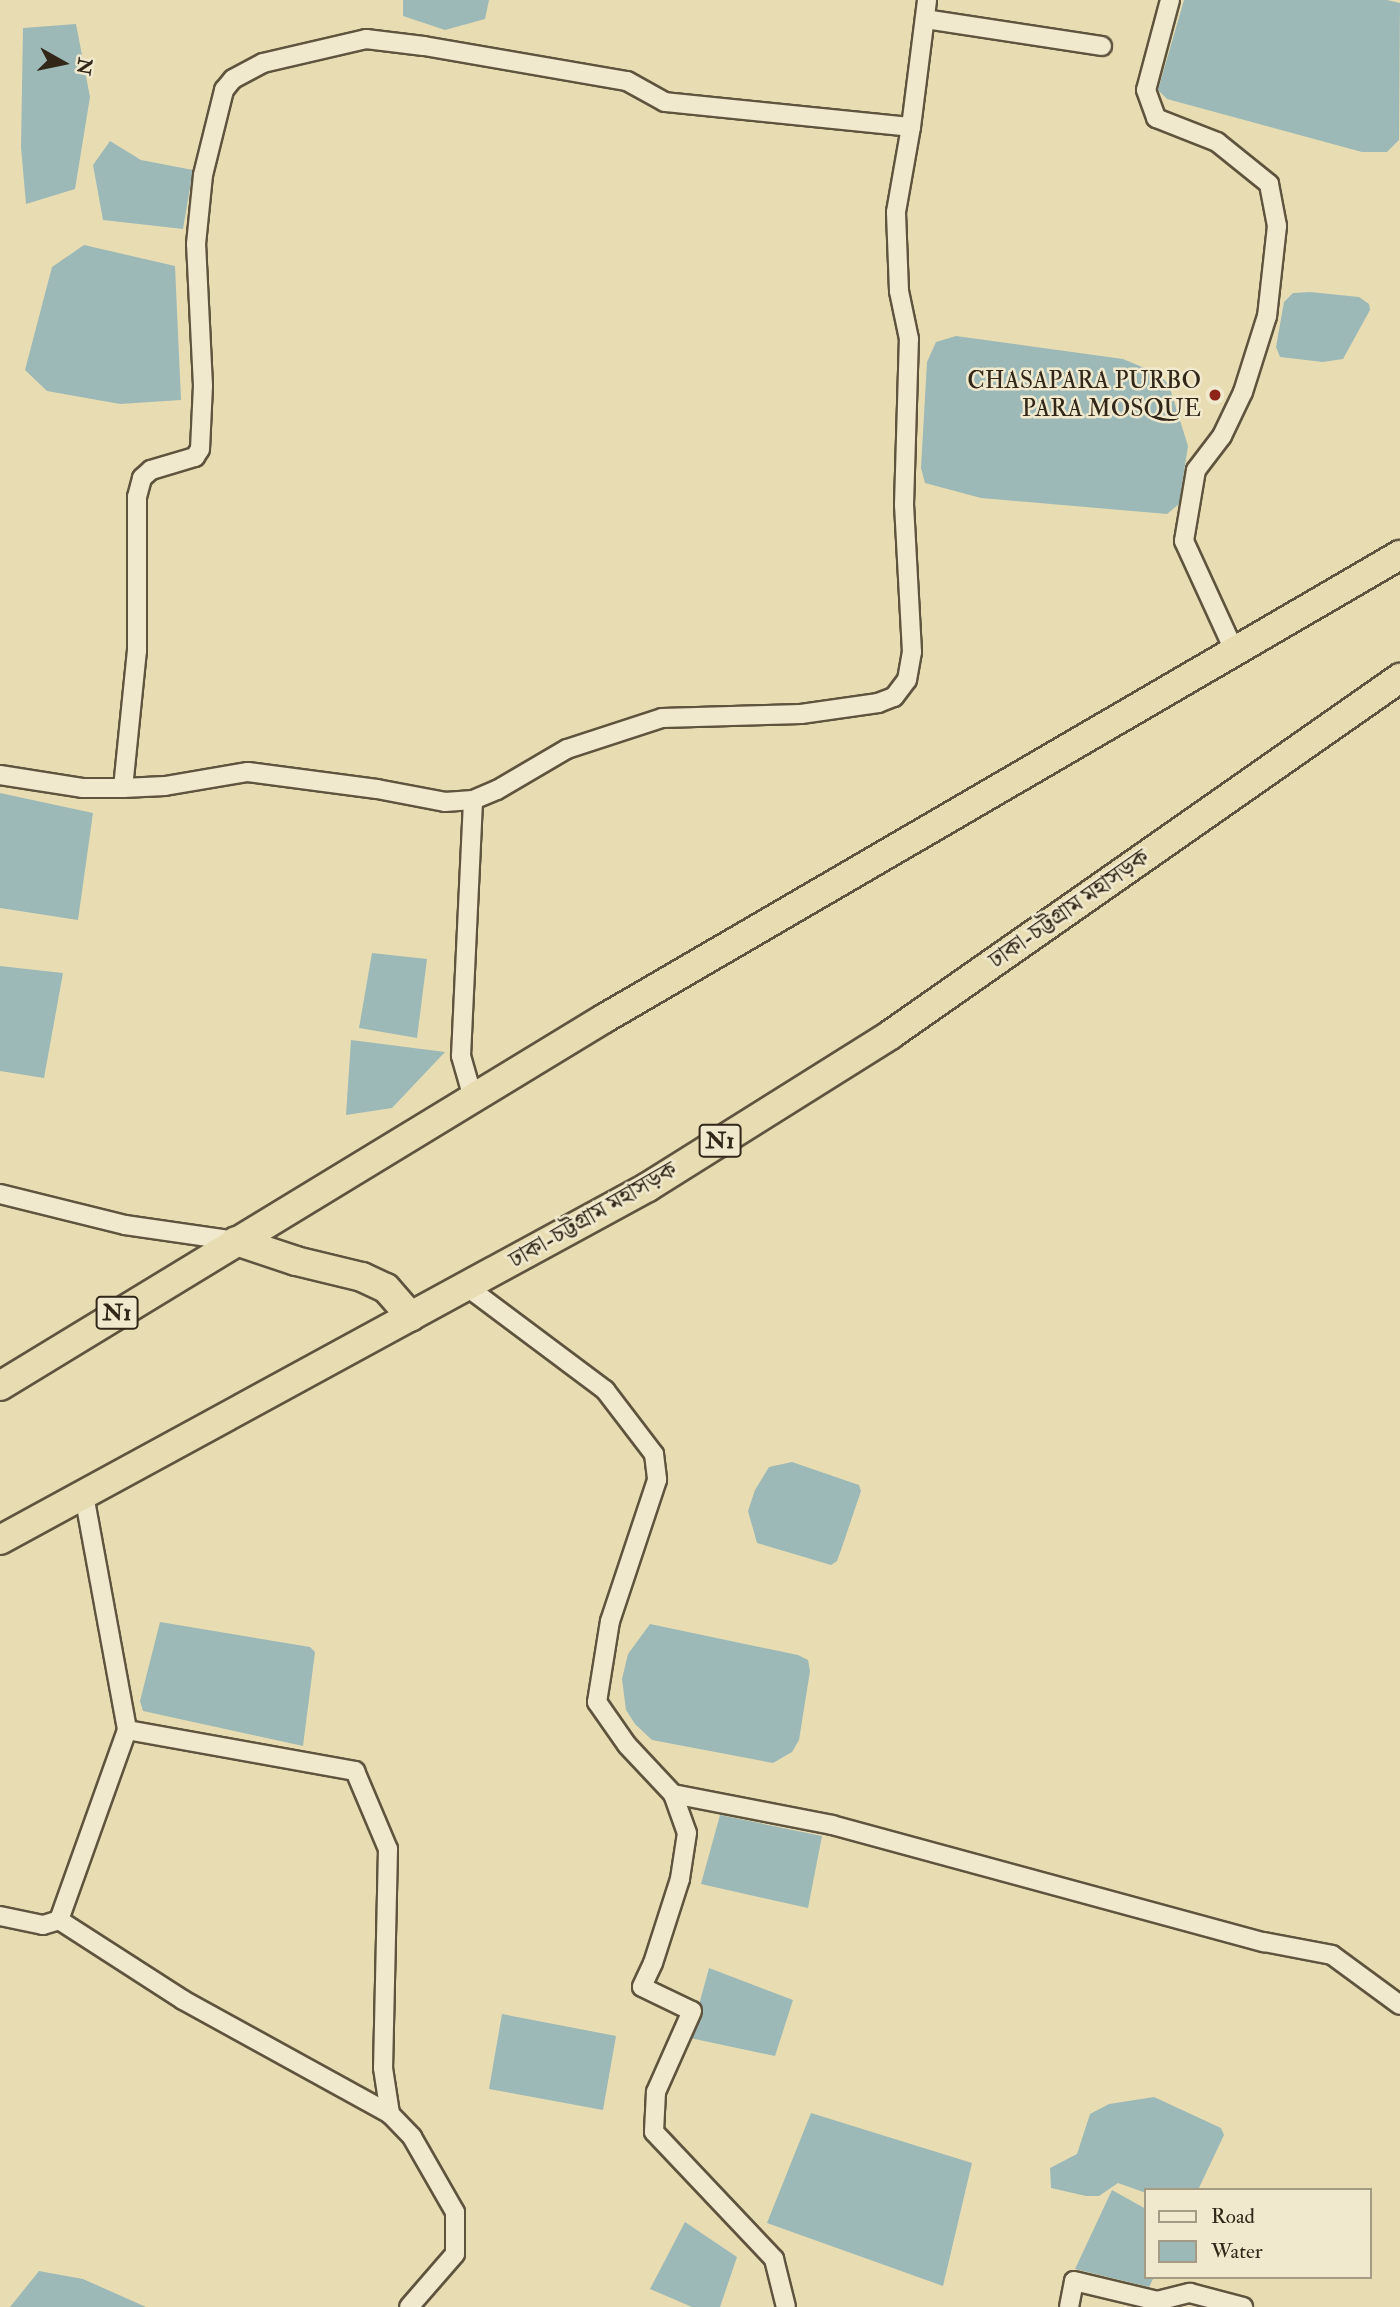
<!DOCTYPE html>
<meta charset="utf-8">
<style>
body{margin:0}
#map{position:relative;width:1400px;height:2307px;overflow:hidden;background:#e8ddb2;font-family:"IM FELL Double Pica","Noto Serif Bengali",serif}
div>[style]{position:absolute}
[style*='--x']{left:calc(var(--x)*1px);top:calc(var(--y)*1px);width:calc(var(--w)*1px);rotate:calc(var(--a)*1deg)}
.water>*{inset:0;background:#9cb9b7}
.roads{filter:drop-shadow(2px 0 #5f543e) drop-shadow(-2px 0 #5f543e) drop-shadow(0 2px #5f543e) drop-shadow(0 -2px #5f543e)}
.minor>*{height:18px;margin:-9px;padding:0 9px;transform-origin:9px;border-radius:9px;background:#f0e9cd}
.trunk>*{height:28px;margin:-14px;padding:0 14px;transform-origin:14px;border-radius:14px;background:#e8ddb2}
.dots>*{width:19px;height:19px;translate:-50% -50%;box-sizing:border-box;border:4px solid #f0e9cd;border-radius:50%}
span{translate:-50% -50%;white-space:nowrap;text-align:center;line-height:1.15;-webkit-text-stroke:5px #f0e9cd;paint-order:stroke}
.shield-label span{padding:2px 5px;background:#f0e9cd;border:2px solid;border-radius:5px;-webkit-text-stroke-width:0}
.shield-label{font-size:23px;color:#312618;font-weight:700}
.poi-label{font-size:24px;color:#312618}
.right{translate:-100% -50%;text-align:right}
.street-label{font-size:24px;color:#312618}
.legend{position:absolute;left:1144px;top:2188px;width:228px;height:91px;box-sizing:border-box;background:#f0e9cd;border:2px solid #a49b85;margin:0;padding:9px 12px;list-style:none;font-size:21px;color:#312618}
.legend li{display:flex;align-items:center;gap:14px;height:35px}
.legend b{width:35px;border:2px solid #a49b85}
.north{position:absolute;left:28px;top:28px;width:70px;height:70px;-webkit-text-stroke:5px #f0e9cd;paint-order:stroke;rotate:99deg;font-size:19px;font-weight:700;line-height:28px;text-align:center;color:#312618}
.north::after{content:'';display:block;margin:auto;width:24px;height:32px;background:#312618;clip-path:polygon(50% 0,100% 100%,50% 72%,0 100%)}
</style>
<div id="map">
<div class="water">
<div style="clip-path:polygon(403px 0,489px 0,485px 19px,445px 30px,403px 16px)"></div>
<div style="clip-path:polygon(1184px 0,1387px 0,1400px 3px,1399px 140px,1387px 152px,1362px 152px,1167px 99px,1158px 90px)"></div>
<div style="clip-path:polygon(76px 24px,90px 97px,75px 189px,26px 204px,21px 147px,23px 28px)"></div>
<div style="clip-path:polygon(110px 141px,141px 160px,193px 170px,183px 229px,103px 220px,93px 165px)"></div>
<div style="clip-path:polygon(84px 245px,175px 266px,181px 400px,120px 404px,47px 391px,25px 370px,52px 267px)"></div>
<div style="clip-path:polygon(1310px 292px,1359px 297px,1369px 304px,1370px 310px,1343px 359px,1323px 362px,1280px 357px,1276px 347px,1284px 302px,1293px 293px)"></div>
<div style="clip-path:polygon(956px 336px,1123px 359px,1159px 374px,1169px 385px,1188px 446px,1179px 504px,1167px 514px,981px 498px,925px 483px,921px 468px,927px 362px,936px 342px)"></div>
<div style="clip-path:polygon(0 793px,93px 813px,78px 920px,0 908px)"></div>
<div style="clip-path:polygon(372px 953px,427px 959px,417px 1038px,359px 1028px)"></div>
<div style="clip-path:polygon(0 966px,63px 973px,44px 1078px,0 1071px)"></div>
<div style="clip-path:polygon(351px 1040px,445px 1052px,392px 1108px,346px 1115px)"></div>
<div style="clip-path:polygon(792px 1462px,859px 1485px,861px 1491px,841px 1550px,837px 1561px,831px 1565px,757px 1543px,748px 1511px,755px 1490px,769px 1467px)"></div>
<div style="clip-path:polygon(160px 1622px,310px 1647px,315px 1652px,303px 1746px,143px 1711px,140px 1701px)"></div>
<div style="clip-path:polygon(650px 1624px,798px 1655px,808px 1660px,810px 1671px,799px 1740px,792px 1752px,773px 1763px,652px 1740px,635px 1724px,626px 1710px,622px 1679px,628px 1654px)"></div>
<div style="clip-path:polygon(720px 1815px,822px 1836px,808px 1908px,701px 1884px)"></div>
<div style="clip-path:polygon(709px 1968px,793px 2000px,775px 2056px,690px 2038px)"></div>
<div style="clip-path:polygon(502px 2014px,616px 2036px,603px 2110px,489px 2089px)"></div>
<div style="clip-path:polygon(1154px 2097px,1221px 2128px,1224px 2135px,1198px 2190px,1146px 2190px,1146px 2193px,1118px 2183px,1099px 2196px,1086px 2196px,1051px 2188px,1050px 2168px,1077px 2154px,1090px 2114px,1109px 2104px)"></div>
<div style="clip-path:polygon(811px 2113px,972px 2163px,943px 2286px,767px 2223px)"></div>
<div style="clip-path:polygon(1112px 2190px,1146px 2209px,1146px 2277px,1154px 2277px,1149px 2287px,1075px 2269px)"></div>
<div style="clip-path:polygon(685px 2222px,737px 2257px,720px 2307px,692px 2307px,650px 2289px)"></div>
<div style="clip-path:polygon(39px 2271px,83px 2279px,146px 2307px,10px 2307px)"></div>
</div>
<div class="roads">
<div class="minor">
<div style="--x:1170;--y:0;--w:93;--a:104.9"></div>
<div style="--x:1146;--y:90;--w:30;--a:70"></div>
<div style="--x:1156;--y:118;--w:66;--a:21.5"></div>
<div style="--x:1217;--y:142;--w:67;--a:38.9"></div>
<div style="--x:1269;--y:184;--w:43;--a:79.2"></div>
<div style="--x:1277;--y:226;--w:91;--a:96.3"></div>
<div style="--x:1267;--y:316;--w:80;--a:107.5"></div>
<div style="--x:1243;--y:392;--w:49;--a:115.5"></div>
<div style="--x:1222;--y:436;--w:43;--a:127.4"></div>
<div style="--x:1196;--y:470;--w:72;--a:99.6"></div>
<div style="--x:1184;--y:541;--w:120;--a:65.4"></div>
<div style="--x:925;--y:19;--w:179;--a:8.7"></div>
<div style="--x:0;--y:775;--w:83;--a:9"></div>
<div style="--x:82;--y:788;--w:41;--a:0"></div>
<div style="--x:123;--y:788;--w:42;--a:-2.7"></div>
<div style="--x:165;--y:786;--w:84;--a:-9.6"></div>
<div style="--x:248;--y:772;--w:130;--a:7.5"></div>
<div style="--x:377;--y:789;--w:69;--a:10.8"></div>
<div style="--x:445;--y:802;--w:28;--a:-4"></div>
<div style="--x:473;--y:800;--w:26;--a:-23"></div>
<div style="--x:497;--y:790;--w:81;--a:-30.4"></div>
<div style="--x:567;--y:749;--w:100;--a:-18.1"></div>
<div style="--x:662;--y:718;--w:139;--a:-1.6"></div>
<div style="--x:801;--y:714;--w:78;--a:-8.1"></div>
<div style="--x:878;--y:703;--w:17;--a:-21"></div>
<div style="--x:894;--y:697;--w:21;--a:-53"></div>
<div style="--x:907;--y:680;--w:28;--a:-80"></div>
<div style="--x:912;--y:652;--w:147;--a:-93.1"></div>
<div style="--x:904;--y:505;--w:166;--a:-88.3"></div>
<div style="--x:909;--y:339;--w:49;--a:-101.8"></div>
<div style="--x:899;--y:291;--w:79;--a:-92.2"></div>
<div style="--x:896;--y:212;--w:86;--a:-80"></div>
<div style="--x:911;--y:127;--w:128;--a:-82.8"></div>
<div style="--x:123;--y:788;--w:138;--a:-84.2"></div>
<div style="--x:137;--y:651;--w:154;--a:-90"></div>
<div style="--x:137;--y:497;--w:20;--a:-75"></div>
<div style="--x:142;--y:478;--w:12;--a:-42"></div>
<div style="--x:151;--y:470;--w:46;--a:-16.5"></div>
<div style="--x:195;--y:457;--w:9;--a:-58"></div>
<div style="--x:200;--y:449;--w:63;--a:-87.3"></div>
<div style="--x:203;--y:386;--w:142;--a:-92.8"></div>
<div style="--x:196;--y:244;--w:69;--a:-84.2"></div>
<div style="--x:203;--y:175;--w:88;--a:-76.1"></div>
<div style="--x:224;--y:90;--w:14;--a:-51"></div>
<div style="--x:233;--y:79;--w:34;--a:-28"></div>
<div style="--x:263;--y:63;--w:106;--a:-13.1"></div>
<div style="--x:366;--y:39;--w:58;--a:6.9"></div>
<div style="--x:424;--y:46;--w:206;--a:9.8"></div>
<div style="--x:627;--y:81;--w:43;--a:28.9"></div>
<div style="--x:665;--y:102;--w:247;--a:5.8"></div>
<div style="--x:473;--y:1098;--w:44;--a:-105.9"></div>
<div style="--x:461;--y:1056;--w:256;--a:-87.3"></div>
<div style="--x:0;--y:1194;--w:129;--a:13.9"></div>
<div style="--x:125;--y:1225;--w:112;--a:8.2"></div>
<div style="--x:466;--y:1286;--w:174;--a:36.8"></div>
<div style="--x:605;--y:1390;--w:81;--a:52.6"></div>
<div style="--x:654;--y:1454;--w:26;--a:83"></div>
<div style="--x:657;--y:1480;--w:149;--a:108.4"></div>
<div style="--x:610;--y:1621;--w:82;--a:99.1"></div>
<div style="--x:597;--y:1702;--w:52;--a:55.1"></div>
<div style="--x:627;--y:1745;--w:67;--a:46.8"></div>
<div style="--x:673;--y:1794;--w:41;--a:70.3"></div>
<div style="--x:687;--y:1833;--w:47;--a:98.7"></div>
<div style="--x:680;--y:1879;--w:88;--a:107.8"></div>
<div style="--x:653;--y:1963;--w:26;--a:115"></div>
<div style="--x:642;--y:1987;--w:55;--a:25.6"></div>
<div style="--x:692;--y:2011;--w:89;--a:114"></div>
<div style="--x:656;--y:2092;--w:40;--a:92.9"></div>
<div style="--x:654;--y:2132;--w:175;--a:46.6"></div>
<div style="--x:774;--y:2259;--w:49;--a:76"></div>
<div style="--x:84;--y:1495;--w:239;--a:79.6"></div>
<div style="--x:127;--y:1730;--w:232;--a:10.2"></div>
<div style="--x:355;--y:1771;--w:85;--a:67.1"></div>
<div style="--x:388;--y:1849;--w:219;--a:91.3"></div>
<div style="--x:383;--y:2068;--w:47;--a:81.3"></div>
<div style="--x:390;--y:2114;--w:32;--a:46"></div>
<div style="--x:412;--y:2137;--w:86;--a:60.2"></div>
<div style="--x:455;--y:2212;--w:42;--a:90"></div>
<div style="--x:455;--y:2254;--w:70;--a:131"></div>
<div style="--x:673;--y:1794;--w:162;--a:11"></div>
<div style="--x:832;--y:1825;--w:448;--a:15.2"></div>
<div style="--x:1264;--y:1942;--w:69;--a:10.8"></div>
<div style="--x:1332;--y:1955;--w:84;--a:36.3"></div>
<div style="--x:0;--y:1916;--w:44;--a:11.8"></div>
<div style="--x:43;--y:1925;--w:17;--a:-17"></div>
<div style="--x:59;--y:1920;--w:202;--a:-70.3"></div>
<div style="--x:59;--y:1920;--w:148;--a:32.8"></div>
<div style="--x:183;--y:2000;--w:236;--a:28.8"></div>
<div style="--x:1069;--y:2307;--w:26;--a:-79"></div>
<div style="--x:1074;--y:2281;--w:85;--a:13.5"></div>
<div style="--x:1157;--y:2301;--w:34;--a:-14"></div>
<div style="--x:1190;--y:2293;--w:55;--a:14.8"></div>
</div>
<div class="trunk">
<div style="--x:236;--y:1241;--w:63;--a:18.4"></div>
<div style="--x:296;--y:1261;--w:68;--a:13.6"></div>
<div style="--x:362;--y:1277;--w:26;--a:25"></div>
<div style="--x:386;--y:1288;--w:38;--a:49"></div>
<div style="--x:0;--y:1386;--w:708;--a:-31.31"></div>
<div style="--x:605;--y:1018;--w:920;--a:-30.22"></div>
<div style="--x:0;--y:1540;--w:738;--a:-28.58"></div>
<div style="--x:648;--y:1187;--w:286;--a:-32.1"></div>
<div style="--x:890;--y:1035;--w:623;--a:-34.99"></div>
</div>
</div>
<div class="dots">
<div style="left:1215px;top:395px;background:#8f2418"></div>
</div>
<div class="shield-label">
<span style="left:720px;top:1141px">N1</span>
<span style="left:117px;top:1313px">N1</span>
</div>
<div class="poi-label">
<span class="right" style="left:1201px;top:395px">CHASAPARA PURBO<br>PARA MOSQUE</span>
</div>
<div class="street-label">
<span style="left:1069px;top:909px;rotate:-35deg">ঢাকা-চট্টগ্রাম মহাসড়ক</span>
<span style="left:593px;top:1215px;rotate:-30deg">ঢাকা-চট্টগ্রাম মহাসড়ক</span>
</div>
<ul class="legend">
<li><b style="height:9px;background:#f0e9cd"></b>Road</li>
<li><b style="height:19px;background:#9cb9b7"></b>Water</li>
</ul>
<div class="north">N</div>
</div>
